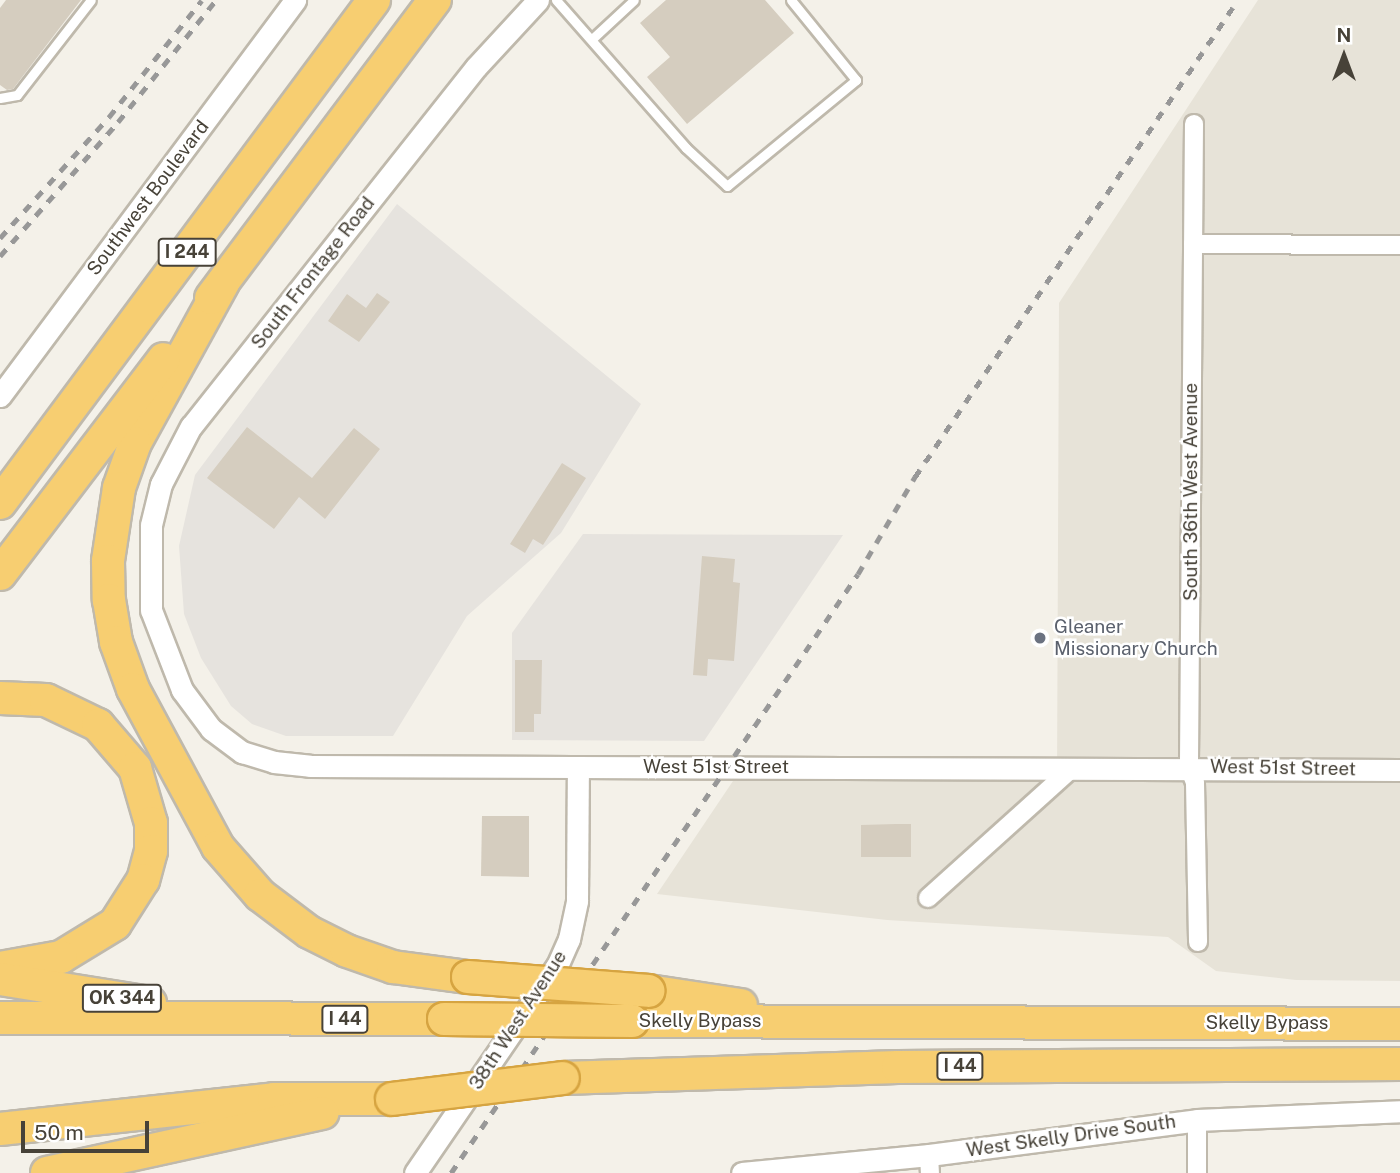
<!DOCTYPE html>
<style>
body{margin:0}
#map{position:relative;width:1400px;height:1173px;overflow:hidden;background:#f4f1e9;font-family:"Public Sans",sans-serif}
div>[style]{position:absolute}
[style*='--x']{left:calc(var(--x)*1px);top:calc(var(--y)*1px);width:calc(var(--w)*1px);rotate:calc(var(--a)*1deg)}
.residential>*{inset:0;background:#e7e3d8}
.industrial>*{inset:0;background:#e6e3de}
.building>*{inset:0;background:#d5cdbf}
.roads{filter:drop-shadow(2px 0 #bfb9ac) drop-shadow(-2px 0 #bfb9ac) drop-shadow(0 2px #bfb9ac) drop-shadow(0 -2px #bfb9ac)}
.service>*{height:9px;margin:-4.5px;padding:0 4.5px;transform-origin:4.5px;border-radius:4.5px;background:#fff}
.minor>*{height:18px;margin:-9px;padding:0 9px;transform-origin:9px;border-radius:9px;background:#fff}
.tertiary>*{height:21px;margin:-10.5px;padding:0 10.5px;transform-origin:10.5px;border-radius:10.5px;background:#fff}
.motorway>*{height:32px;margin:-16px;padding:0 16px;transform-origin:16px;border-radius:16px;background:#f7ce71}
.rail>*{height:5px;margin-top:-2.5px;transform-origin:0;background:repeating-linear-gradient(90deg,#989898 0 9px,transparent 0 18px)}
.bridges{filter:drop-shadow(2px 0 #d6a441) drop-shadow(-2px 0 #d6a441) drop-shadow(0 2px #d6a441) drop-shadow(0 -2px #d6a441)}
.motorway-bridge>*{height:32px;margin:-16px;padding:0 16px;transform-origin:16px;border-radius:16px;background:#f7ce71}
.dots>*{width:19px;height:19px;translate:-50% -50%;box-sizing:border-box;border:4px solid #fff;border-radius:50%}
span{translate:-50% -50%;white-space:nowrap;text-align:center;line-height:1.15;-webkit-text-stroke:5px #fff;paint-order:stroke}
.shield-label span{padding:2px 5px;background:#fff;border:2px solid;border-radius:5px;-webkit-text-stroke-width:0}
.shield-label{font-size:18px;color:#474238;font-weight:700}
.street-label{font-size:19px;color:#474238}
.worship-label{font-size:19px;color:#5b616d}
.left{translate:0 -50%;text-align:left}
.north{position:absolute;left:1309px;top:21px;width:70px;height:70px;-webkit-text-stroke:5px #fff;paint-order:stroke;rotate:0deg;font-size:19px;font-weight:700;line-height:28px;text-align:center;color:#474238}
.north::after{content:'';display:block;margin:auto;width:24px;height:32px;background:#474238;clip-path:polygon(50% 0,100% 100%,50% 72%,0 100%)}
.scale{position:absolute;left:21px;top:1121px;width:128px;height:32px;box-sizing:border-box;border:4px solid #474238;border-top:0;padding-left:9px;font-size:21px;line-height:24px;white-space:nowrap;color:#474238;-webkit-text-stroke:5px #fff;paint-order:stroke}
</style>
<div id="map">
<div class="residential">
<div style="clip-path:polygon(1258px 0,1400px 0,1400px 981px,1296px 980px,1216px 971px,1168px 937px,887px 920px,657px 894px,733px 781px,1057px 781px,1059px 303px)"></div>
</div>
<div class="industrial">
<div style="clip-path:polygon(397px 204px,641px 404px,561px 533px,467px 616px,393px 736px,286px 736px,252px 724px,231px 706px,201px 658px,184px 614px,179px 546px,195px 475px)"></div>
<div style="clip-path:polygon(583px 534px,843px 535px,704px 741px,512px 740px,512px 633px)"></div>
</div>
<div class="building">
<div style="clip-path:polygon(6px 0,81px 0,13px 89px,7px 90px,0 85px,0 8px)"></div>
<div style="clip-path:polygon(666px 0,765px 0,794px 33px,687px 124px,647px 77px,670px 57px,640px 23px)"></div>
<div style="clip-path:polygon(377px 293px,390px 302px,359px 342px,328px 321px,347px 294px,366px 308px)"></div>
<div style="clip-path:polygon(247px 427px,312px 478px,354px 428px,380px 449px,325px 519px,299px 497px,274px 529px,207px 478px)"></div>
<div style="clip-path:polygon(562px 463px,586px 478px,543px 545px,533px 539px,525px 553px,510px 544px)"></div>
<div style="clip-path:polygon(702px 556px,735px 559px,733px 582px,740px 583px,734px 661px,708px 659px,707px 676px,693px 675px)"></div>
<div style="clip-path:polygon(515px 660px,542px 660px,541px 714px,534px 714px,534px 732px,515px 732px)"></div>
<div style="clip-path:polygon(482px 816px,529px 816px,529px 877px,481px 876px)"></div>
<div style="clip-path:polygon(896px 824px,911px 824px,911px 857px,861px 857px,861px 825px)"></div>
</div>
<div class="roads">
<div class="service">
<div style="--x:556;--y:0;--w:197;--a:48.7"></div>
<div style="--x:686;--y:148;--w:56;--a:42.8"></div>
<div style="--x:727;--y:186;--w:167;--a:-39.4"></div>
<div style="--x:856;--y:80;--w:103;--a:-129.1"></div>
<div style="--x:592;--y:39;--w:57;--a:-42.9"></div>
<div style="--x:0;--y:98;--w:17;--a:-10"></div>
<div style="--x:17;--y:95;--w:120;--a:-52.1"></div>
</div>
<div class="minor">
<div style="--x:1194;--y:124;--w:643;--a:90.45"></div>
<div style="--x:1189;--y:767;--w:17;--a:69"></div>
<div style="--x:1195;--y:783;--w:159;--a:88.9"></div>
<div style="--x:1193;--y:244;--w:207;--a:0.3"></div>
<div style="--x:928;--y:898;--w:191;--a:-42"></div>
<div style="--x:929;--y:1155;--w:18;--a:87"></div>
<div style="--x:1197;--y:1173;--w:53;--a:-90"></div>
</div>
<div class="tertiary">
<div style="--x:538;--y:0;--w:91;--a:132.8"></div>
<div style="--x:476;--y:67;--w:458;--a:128.4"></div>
<div style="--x:191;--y:426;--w:65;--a:117.3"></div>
<div style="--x:161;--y:484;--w:42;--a:103.7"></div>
<div style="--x:151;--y:525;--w:85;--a:90"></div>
<div style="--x:151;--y:610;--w:86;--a:68.8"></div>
<div style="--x:182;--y:690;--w:49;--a:53.4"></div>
<div style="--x:211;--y:729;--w:39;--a:37"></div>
<div style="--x:242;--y:752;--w:34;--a:17"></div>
<div style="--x:274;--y:762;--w:36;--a:6"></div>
<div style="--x:310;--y:766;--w:1090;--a:0.21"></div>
<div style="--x:0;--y:396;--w:494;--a:-53.3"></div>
<div style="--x:415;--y:1173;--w:251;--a:-55.6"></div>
<div style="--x:557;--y:966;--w:30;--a:-66"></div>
<div style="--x:569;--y:939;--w:39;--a:-78"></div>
<div style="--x:577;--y:901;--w:134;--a:-89.6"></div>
<div style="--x:742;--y:1173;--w:188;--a:-5.5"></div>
<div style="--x:929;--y:1155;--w:270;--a:-7.4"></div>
<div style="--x:1197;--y:1120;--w:203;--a:-2.5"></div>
</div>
<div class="motorway">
<div style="--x:223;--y:283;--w:183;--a:118.8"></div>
<div style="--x:135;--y:443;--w:48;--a:109.6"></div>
<div style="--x:119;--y:488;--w:74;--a:98.6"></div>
<div style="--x:108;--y:561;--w:39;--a:89"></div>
<div style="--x:109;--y:600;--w:43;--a:80.5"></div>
<div style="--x:116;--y:642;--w:50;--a:70.1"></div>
<div style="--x:133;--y:689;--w:179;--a:61.7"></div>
<div style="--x:218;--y:847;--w:64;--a:48.8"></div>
<div style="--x:260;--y:895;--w:61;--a:37.1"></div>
<div style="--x:309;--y:932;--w:42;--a:26.6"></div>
<div style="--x:347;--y:951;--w:49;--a:19.2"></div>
<div style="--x:393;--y:967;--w:76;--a:7.6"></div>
<div style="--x:211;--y:298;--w:373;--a:-53.1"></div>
<div style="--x:0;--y:503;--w:627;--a:-53.37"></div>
<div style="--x:0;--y:574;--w:270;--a:-52.7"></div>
<div style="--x:0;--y:698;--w:46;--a:2.5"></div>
<div style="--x:46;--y:700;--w:58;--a:25.7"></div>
<div style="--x:98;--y:725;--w:57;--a:49.3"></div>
<div style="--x:135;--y:768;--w:57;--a:73.8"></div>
<div style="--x:151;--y:823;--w:28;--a:90"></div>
<div style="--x:151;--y:851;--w:30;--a:105"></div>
<div style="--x:143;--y:880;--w:52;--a:122.5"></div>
<div style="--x:115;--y:924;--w:63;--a:148.6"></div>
<div style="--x:61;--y:957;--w:62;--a:169.8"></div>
<div style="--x:0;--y:979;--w:152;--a:9.1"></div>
<div style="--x:648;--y:991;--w:94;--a:8.6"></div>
<div style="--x:0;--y:1018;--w:444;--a:0.1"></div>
<div style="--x:632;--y:1021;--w:768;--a:0.22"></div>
<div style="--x:563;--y:1078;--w:335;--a:-1.9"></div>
<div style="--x:898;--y:1067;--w:502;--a:-0.34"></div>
<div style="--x:0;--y:1129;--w:276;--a:-6.2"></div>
<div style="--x:274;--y:1099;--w:118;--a:0"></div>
<div style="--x:47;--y:1173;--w:282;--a:-12.3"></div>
</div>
</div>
<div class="rail">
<div style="--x:0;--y:238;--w:163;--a:-48"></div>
<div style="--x:109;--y:117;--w:149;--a:-51.5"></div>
<div style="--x:0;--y:256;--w:179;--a:-48.6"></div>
<div style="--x:118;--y:122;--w:156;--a:-51.2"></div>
<div style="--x:451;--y:1173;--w:724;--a:-55.81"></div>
<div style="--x:858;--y:574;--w:113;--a:-59.6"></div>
<div style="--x:915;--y:477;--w:576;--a:-55.9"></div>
</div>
<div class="bridges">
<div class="motorway-bridge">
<div style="--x:468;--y:977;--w:181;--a:4.4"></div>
<div style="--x:444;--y:1019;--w:188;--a:0.6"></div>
<div style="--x:392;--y:1099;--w:172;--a:-7"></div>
</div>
</div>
<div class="dots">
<div style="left:1040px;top:638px;background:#6b7280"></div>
</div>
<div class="shield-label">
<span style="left:187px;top:252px">I 244</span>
<span style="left:122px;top:998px">OK 344</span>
<span style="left:345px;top:1019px">I 44</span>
<span style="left:960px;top:1066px">I 44</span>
</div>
<div class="street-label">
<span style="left:148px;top:198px;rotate:-53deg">Southwest Boulevard</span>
<span style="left:313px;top:273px;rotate:-52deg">South Frontage Road</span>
<span style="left:1191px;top:492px;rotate:-90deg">South 36th West Avenue</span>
<span style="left:716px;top:767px">West 51st Street</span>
<span style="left:1283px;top:768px;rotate:1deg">West 51st Street</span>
<span style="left:518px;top:1020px;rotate:-57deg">38th West Avenue</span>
<span style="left:700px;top:1021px">Skelly Bypass</span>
<span style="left:1267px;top:1023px">Skelly Bypass</span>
<span style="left:1071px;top:1136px;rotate:-8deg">West Skelly Drive South</span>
</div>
<div class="worship-label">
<span class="left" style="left:1054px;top:638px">Gleaner<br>Missionary Church</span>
</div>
<div class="north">N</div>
<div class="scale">50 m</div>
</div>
